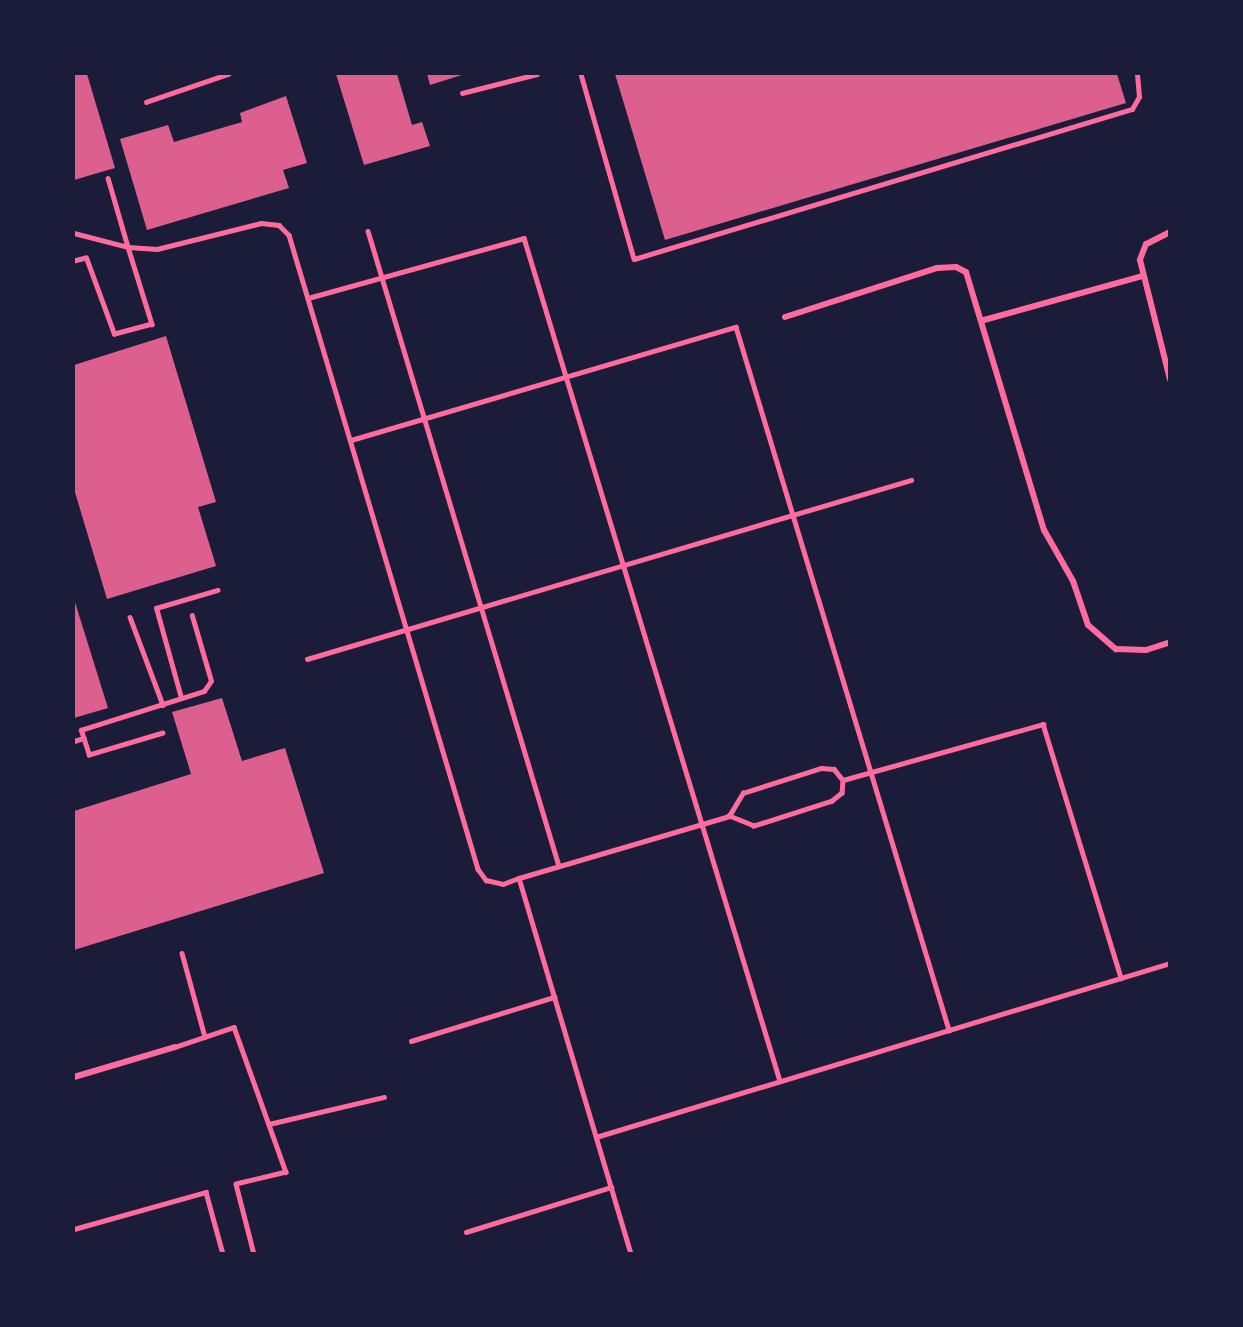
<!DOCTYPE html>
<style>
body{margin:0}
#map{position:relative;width:1243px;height:1327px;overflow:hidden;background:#1b1b3a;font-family:Figtree,sans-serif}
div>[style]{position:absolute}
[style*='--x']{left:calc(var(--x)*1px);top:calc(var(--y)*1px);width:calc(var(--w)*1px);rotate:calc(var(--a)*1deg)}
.building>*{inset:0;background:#dd5f8e}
.service>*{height:4.5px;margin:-2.25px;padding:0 2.25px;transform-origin:2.25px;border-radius:2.25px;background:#ff6b9d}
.minor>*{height:6px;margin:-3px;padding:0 3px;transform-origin:3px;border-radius:3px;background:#ff6b9d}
span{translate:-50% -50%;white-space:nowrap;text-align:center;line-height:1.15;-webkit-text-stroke:4.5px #1b1b3a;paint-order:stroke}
.frame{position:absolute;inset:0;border:75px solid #1b1b3a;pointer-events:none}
</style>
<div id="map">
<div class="building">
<div style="clip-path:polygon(74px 74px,87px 74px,115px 168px,74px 180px)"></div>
<div style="clip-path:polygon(336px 74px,397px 74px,412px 125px,422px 122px,430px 146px,364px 165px)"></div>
<div style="clip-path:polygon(427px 74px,465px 74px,430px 85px)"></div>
<div style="clip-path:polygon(615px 74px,1117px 74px,1126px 103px,665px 240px)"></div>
<div style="clip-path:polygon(286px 96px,307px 163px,283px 170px,289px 188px,147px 230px,120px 139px,168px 125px,174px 142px,242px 122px,240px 113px)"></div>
<div style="clip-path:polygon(166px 336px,216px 502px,198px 507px,216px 566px,107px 599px,74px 489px,74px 365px)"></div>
<div style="clip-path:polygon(74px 599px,108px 708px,74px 718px)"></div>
<div style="clip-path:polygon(222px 698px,242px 761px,285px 748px,324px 873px,74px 950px,74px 811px,191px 774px,172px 712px)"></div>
</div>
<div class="service">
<div style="--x:581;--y:74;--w:192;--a:74"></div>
<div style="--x:634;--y:259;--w:520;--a:-16.76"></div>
<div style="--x:1132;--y:109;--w:14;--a:-60"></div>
<div style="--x:1139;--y:97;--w:23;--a:-95"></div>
<div style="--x:462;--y:93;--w:77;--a:-14.2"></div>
<div style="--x:146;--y:102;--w:87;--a:-18.9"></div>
<div style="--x:108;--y:178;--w:72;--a:73.8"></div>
<div style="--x:128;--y:247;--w:29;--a:4"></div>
<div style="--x:157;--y:249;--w:107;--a:-14"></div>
<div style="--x:261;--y:223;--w:18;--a:6"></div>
<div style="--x:279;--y:225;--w:14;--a:45"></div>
<div style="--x:289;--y:235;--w:662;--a:73.4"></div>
<div style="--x:478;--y:869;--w:14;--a:54"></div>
<div style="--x:486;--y:880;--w:17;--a:13"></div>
<div style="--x:503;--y:884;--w:17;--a:-21"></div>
<div style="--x:519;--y:878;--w:392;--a:73.4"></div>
<div style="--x:368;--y:231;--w:663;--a:73.26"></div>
<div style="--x:74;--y:233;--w:56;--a:14.5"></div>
<div style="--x:128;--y:247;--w:81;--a:72.7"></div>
<div style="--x:152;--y:324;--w:39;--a:165"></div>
<div style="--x:114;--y:334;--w:81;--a:-110.2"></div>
<div style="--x:86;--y:258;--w:12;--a:166"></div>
<div style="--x:308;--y:298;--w:224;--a:-15.5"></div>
<div style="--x:524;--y:238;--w:881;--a:73.11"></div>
<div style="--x:351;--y:440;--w:401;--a:-16.4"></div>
<div style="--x:736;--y:327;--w:735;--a:73.14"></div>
<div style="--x:130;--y:617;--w:94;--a:69.4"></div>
<div style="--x:307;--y:659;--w:630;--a:-16.51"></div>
<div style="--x:181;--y:698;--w:93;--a:-105.5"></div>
<div style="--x:156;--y:608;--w:64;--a:-16.4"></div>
<div style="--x:163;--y:733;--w:77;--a:163.4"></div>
<div style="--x:89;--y:755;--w:26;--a:-108"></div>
<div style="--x:81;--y:730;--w:129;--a:-17.6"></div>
<div style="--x:204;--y:691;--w:12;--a:-55"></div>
<div style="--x:211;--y:681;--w:68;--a:-106.3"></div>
<div style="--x:74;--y:741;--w:10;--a:-17"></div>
<div style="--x:821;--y:768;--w:13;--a:4"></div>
<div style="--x:834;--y:769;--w:14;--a:51"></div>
<div style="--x:843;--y:780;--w:13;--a:94"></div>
<div style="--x:842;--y:793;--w:13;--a:141"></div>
<div style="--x:832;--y:801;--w:82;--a:162.2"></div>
<div style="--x:754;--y:826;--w:27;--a:-158"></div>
<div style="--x:729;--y:816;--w:27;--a:-59"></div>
<div style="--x:743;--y:793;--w:82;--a:-17.8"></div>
<div style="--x:843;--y:780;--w:208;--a:-15.6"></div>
<div style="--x:1043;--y:724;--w:266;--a:72.9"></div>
<div style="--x:519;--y:878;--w:219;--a:-16.4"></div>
<div style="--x:182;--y:953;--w:87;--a:74.7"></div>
<div style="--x:411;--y:1041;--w:150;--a:-17.1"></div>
<div style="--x:175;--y:1047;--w:62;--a:-18.7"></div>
<div style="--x:234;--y:1027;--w:154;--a:70.3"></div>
<div style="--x:286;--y:1172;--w:51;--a:166.5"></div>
<div style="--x:236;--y:1184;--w:72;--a:75.6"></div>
<div style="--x:269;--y:1124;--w:118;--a:-13.2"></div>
<div style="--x:596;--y:1137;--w:600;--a:-16.86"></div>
<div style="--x:74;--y:1229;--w:137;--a:-15.7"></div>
<div style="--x:206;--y:1192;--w:64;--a:74.7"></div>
<div style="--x:466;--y:1232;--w:152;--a:-17.2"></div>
</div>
<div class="minor">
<div style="--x:1170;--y:232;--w:27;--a:153"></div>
<div style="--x:1146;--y:244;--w:17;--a:111"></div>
<div style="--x:1140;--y:260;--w:123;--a:75.9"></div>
<div style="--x:785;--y:317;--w:160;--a:-17.9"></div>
<div style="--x:937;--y:268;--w:19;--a:-3"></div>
<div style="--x:956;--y:267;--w:11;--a:27"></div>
<div style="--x:966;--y:272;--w:270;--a:73.2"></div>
<div style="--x:1044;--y:530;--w:59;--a:60.4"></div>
<div style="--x:1073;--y:581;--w:46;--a:71.2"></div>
<div style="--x:1088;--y:625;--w:37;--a:41"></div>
<div style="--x:1116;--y:649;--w:30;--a:2"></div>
<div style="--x:1146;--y:650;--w:25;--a:-18"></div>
<div style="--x:984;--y:320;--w:165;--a:-15.5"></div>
<div style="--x:74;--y:1077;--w:105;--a:-16.5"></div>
</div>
<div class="frame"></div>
</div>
